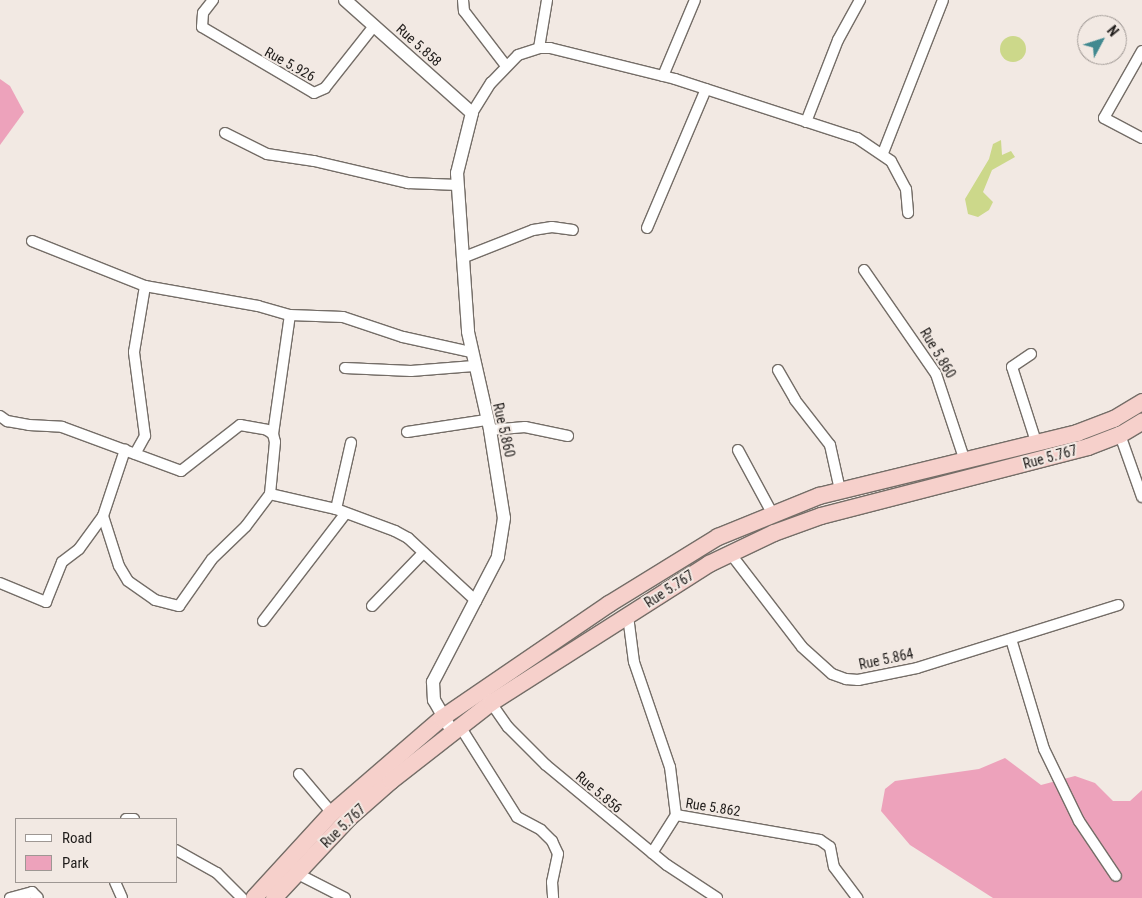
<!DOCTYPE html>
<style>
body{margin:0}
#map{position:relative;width:1142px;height:898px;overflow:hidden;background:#f2e9e3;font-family:"Roboto Condensed",sans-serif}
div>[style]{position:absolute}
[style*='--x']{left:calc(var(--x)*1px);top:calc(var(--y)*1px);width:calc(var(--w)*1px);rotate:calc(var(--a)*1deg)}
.green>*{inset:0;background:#eda2bb}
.water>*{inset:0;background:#ccd88a}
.round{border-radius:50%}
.roads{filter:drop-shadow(1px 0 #746d67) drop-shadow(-1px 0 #746d67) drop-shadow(0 1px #746d67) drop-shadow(0 -1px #746d67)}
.minor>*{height:10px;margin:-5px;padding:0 5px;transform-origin:5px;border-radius:5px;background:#fff}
.tertiary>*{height:12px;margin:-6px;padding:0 6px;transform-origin:6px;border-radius:6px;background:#fff}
.trunk>*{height:16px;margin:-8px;padding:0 8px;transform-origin:8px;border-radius:8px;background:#f6d0cb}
span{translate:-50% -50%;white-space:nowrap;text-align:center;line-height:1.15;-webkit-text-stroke:4px #f2e9e3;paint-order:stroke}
.street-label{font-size:14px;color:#201d1b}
.legend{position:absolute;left:15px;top:818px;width:162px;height:65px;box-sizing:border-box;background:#f2e9e3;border:1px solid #9e9793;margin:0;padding:6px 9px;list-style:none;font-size:15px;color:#201d1b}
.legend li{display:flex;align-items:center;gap:10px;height:25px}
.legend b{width:25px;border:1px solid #9e9793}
.north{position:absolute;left:1077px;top:15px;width:50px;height:50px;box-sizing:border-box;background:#f2e9e3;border:1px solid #9e9793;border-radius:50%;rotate:50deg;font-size:14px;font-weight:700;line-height:20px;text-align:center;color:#201d1b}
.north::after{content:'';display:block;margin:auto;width:18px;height:22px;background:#418990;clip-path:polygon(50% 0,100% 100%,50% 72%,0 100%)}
</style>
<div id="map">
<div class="green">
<div style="clip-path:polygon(0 79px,10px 86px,24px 112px,0 145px)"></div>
<div style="clip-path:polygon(1005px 758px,1041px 785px,1075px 776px,1095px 783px,1113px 801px,1130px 801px,1142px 790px,1142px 898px,993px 898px,910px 845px,881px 811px,885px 789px,895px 781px,979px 769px)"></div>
</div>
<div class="water">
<div class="round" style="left:1000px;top:36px;width:26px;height:26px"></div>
<div style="clip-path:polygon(1001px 140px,1002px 155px,1011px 151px,1015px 157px,992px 170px,983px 192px,993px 202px,989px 210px,978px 217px,968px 214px,965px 199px,989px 159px,993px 144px)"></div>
</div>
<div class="roads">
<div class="minor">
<div style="--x:213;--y:0;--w:16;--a:128"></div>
<div style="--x:203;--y:13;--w:14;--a:94"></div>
<div style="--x:202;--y:27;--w:130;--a:30.5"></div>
<div style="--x:314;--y:93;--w:12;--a:-24"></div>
<div style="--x:325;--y:88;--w:79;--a:-51.7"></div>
<div style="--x:463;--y:0;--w:11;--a:85"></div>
<div style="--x:464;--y:11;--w:69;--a:52.6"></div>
<div style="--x:539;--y:48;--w:49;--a:-80.5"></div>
<div style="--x:1142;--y:51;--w:77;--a:119.6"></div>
<div style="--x:1104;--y:118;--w:43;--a:27.8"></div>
<div style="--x:663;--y:76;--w:82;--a:-67.2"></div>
<div style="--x:472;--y:113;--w:36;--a:-58"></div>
<div style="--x:491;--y:83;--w:39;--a:-46"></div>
<div style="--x:518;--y:55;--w:22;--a:-18"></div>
<div style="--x:539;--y:48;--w:11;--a:0"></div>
<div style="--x:550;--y:48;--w:129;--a:13.9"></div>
<div style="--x:675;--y:79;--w:191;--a:18"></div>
<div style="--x:857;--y:138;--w:41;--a:34.1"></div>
<div style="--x:891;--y:161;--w:32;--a:62"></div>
<div style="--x:906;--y:189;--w:24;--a:85"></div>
<div style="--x:806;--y:122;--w:88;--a:-68.7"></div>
<div style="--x:838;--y:40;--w:46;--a:-61.2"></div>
<div style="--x:225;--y:133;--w:47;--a:26.6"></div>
<div style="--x:267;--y:154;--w:48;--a:8.5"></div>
<div style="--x:314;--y:161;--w:97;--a:13.2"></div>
<div style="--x:408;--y:183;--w:50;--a:2.3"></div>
<div style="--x:883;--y:153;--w:164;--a:-68.6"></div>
<div style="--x:647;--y:228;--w:151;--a:-67"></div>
<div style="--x:32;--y:241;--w:122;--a:21.7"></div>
<div style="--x:145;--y:286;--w:115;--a:10"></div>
<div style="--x:258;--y:306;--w:33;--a:16"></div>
<div style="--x:290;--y:315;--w:53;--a:2.2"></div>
<div style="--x:343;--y:317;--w:63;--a:18.4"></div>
<div style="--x:403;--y:337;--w:70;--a:12.4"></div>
<div style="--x:462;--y:258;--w:76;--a:-21.5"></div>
<div style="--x:533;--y:230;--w:19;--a:-9"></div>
<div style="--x:552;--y:227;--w:21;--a:8"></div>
<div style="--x:864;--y:270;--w:126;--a:55.3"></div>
<div style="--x:936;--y:374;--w:92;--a:71.6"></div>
<div style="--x:1031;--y:354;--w:23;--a:146"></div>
<div style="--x:1012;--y:367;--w:82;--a:72.2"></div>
<div style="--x:345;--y:368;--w:66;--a:2.6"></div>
<div style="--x:411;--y:371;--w:63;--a:-4.5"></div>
<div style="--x:778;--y:370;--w:34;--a:60"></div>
<div style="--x:795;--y:400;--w:57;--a:52.1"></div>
<div style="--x:830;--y:445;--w:46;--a:77.5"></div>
<div style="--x:0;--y:416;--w:9;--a:36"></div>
<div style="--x:7;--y:421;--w:22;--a:10"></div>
<div style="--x:29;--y:425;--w:33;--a:3"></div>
<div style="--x:62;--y:427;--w:127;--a:20.3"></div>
<div style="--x:181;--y:471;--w:75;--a:-37.9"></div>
<div style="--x:240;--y:425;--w:27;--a:10"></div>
<div style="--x:267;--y:430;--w:7;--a:34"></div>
<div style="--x:273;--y:434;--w:8;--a:76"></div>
<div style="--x:275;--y:442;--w:52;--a:95.5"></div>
<div style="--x:270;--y:494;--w:68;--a:12.8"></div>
<div style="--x:336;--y:509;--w:63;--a:20.4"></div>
<div style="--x:395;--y:531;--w:15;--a:28"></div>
<div style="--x:408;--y:538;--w:93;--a:42.8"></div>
<div style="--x:490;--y:430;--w:35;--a:-5"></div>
<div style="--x:525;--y:427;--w:44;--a:11.8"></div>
<div style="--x:407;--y:432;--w:80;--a:-8.6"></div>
<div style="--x:1119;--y:432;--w:69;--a:70.5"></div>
<div style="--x:273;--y:434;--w:120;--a:-81.9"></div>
<div style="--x:738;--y:450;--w:72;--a:61.6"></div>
<div style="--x:135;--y:454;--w:21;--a:-61"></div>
<div style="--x:145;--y:436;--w:85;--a:-97.5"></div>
<div style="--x:134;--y:352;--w:67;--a:-80.5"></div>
<div style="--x:336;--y:509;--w:68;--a:-77.2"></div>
<div style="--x:103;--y:516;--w:52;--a:72.3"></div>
<div style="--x:119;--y:566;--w:17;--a:59"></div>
<div style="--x:128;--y:581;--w:33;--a:35"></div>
<div style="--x:155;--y:600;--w:25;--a:14"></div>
<div style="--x:179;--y:606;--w:57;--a:-54.9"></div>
<div style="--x:212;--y:559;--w:47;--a:-44.1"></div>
<div style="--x:246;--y:526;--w:40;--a:-53"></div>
<div style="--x:730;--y:553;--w:118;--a:52.5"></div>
<div style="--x:802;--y:647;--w:40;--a:42"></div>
<div style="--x:832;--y:674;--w:15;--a:20"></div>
<div style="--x:846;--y:679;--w:12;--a:5"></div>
<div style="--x:858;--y:680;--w:60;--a:-11.5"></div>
<div style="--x:917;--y:668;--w:211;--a:-17.4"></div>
<div style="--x:0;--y:583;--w:50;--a:22.4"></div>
<div style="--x:46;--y:602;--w:43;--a:-68.2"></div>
<div style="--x:62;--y:562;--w:21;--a:-37"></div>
<div style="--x:79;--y:549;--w:41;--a:-54"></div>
<div style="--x:103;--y:516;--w:70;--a:-71.6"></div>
<div style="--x:372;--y:606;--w:74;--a:-46.1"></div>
<div style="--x:628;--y:616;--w:46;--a:82.6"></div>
<div style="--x:634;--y:662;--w:111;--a:71.1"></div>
<div style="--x:670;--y:767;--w:48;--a:82.9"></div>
<div style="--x:676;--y:815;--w:146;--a:9.8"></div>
<div style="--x:820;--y:840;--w:12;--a:35"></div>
<div style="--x:830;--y:847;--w:20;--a:79"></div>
<div style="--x:834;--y:867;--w:39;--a:53"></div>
<div style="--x:263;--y:621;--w:135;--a:-52.5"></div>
<div style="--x:1011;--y:639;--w:115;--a:73.3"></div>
<div style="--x:1044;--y:749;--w:80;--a:64.1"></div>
<div style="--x:1079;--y:821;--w:66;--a:56.1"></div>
<div style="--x:489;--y:700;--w:33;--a:55"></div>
<div style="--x:508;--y:727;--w:54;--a:45"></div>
<div style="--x:546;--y:765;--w:157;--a:39.6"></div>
<div style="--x:667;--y:865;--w:60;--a:33.4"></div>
<div style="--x:461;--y:728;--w:105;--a:57.8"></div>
<div style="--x:517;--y:817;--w:27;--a:28"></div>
<div style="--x:541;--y:830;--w:16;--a:45"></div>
<div style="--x:552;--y:841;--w:14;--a:65"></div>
<div style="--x:558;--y:854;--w:29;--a:102"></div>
<div style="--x:552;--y:882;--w:16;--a:86"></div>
<div style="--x:299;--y:774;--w:51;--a:49.8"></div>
<div style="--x:126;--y:819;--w:8;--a:0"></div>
<div style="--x:176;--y:850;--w:47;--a:29.3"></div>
<div style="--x:217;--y:873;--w:35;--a:45"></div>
<div style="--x:652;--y:853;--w:45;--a:-57.7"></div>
<div style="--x:296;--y:873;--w:55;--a:27"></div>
<div style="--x:115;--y:882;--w:17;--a:66"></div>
<div style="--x:10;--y:898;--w:23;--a:-15"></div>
<div style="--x:32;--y:892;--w:8;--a:45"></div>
</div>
<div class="tertiary">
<div style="--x:345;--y:0;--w:170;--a:41.7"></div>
<div style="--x:472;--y:113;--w:62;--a:104"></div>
<div style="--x:457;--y:173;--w:159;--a:86"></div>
<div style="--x:468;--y:332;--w:100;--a:77.3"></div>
<div style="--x:490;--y:430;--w:89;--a:81"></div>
<div style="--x:504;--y:518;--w:39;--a:99"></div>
<div style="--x:498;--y:557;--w:141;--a:117.5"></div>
<div style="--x:433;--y:682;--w:18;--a:87"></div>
<div style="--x:434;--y:700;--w:38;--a:60"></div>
</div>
<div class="trunk">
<div style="--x:254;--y:898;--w:115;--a:-47.5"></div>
<div style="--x:332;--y:813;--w:145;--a:-40.8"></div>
<div style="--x:442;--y:718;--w:202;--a:-34.3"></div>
<div style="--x:609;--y:604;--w:128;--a:-31.6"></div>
<div style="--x:718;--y:537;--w:109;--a:-22.1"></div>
<div style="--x:819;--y:496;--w:266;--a:-13.7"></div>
<div style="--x:1077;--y:433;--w:40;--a:-21"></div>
<div style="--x:1114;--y:419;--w:33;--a:-31"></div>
<div style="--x:274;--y:898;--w:110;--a:-46.8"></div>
<div style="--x:349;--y:818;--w:56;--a:-41.4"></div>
<div style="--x:391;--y:781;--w:127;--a:-38"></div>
<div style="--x:491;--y:703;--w:259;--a:-32.5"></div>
<div style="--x:709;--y:564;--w:72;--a:-25.5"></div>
<div style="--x:774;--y:533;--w:50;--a:-19.9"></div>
<div style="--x:821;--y:516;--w:276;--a:-14.5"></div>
<div style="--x:1088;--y:447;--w:34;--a:-21"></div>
<div style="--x:1120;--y:435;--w:26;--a:-31"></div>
</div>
</div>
<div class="street-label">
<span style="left:419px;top:45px;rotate:42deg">Rue 5.858</span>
<span style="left:290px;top:64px;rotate:29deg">Rue 5.926</span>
<span style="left:938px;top:353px;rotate:59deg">Rue 5.860</span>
<span style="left:504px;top:430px;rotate:77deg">Rue 5.860</span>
<span style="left:1050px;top:457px;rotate:-15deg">Rue 5.767</span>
<span style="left:669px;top:589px;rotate:-33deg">Rue 5.767</span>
<span style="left:886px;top:659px;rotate:-12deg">Rue 5.864</span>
<span style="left:599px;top:792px;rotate:40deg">Rue 5.856</span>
<span style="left:713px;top:807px;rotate:9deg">Rue 5.862</span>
<span style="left:343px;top:826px;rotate:-44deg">Rue 5.767</span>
</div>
<ul class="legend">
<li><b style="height:6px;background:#fff"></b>Road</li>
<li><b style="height:14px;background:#eda2bb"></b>Park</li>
</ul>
<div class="north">N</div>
</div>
